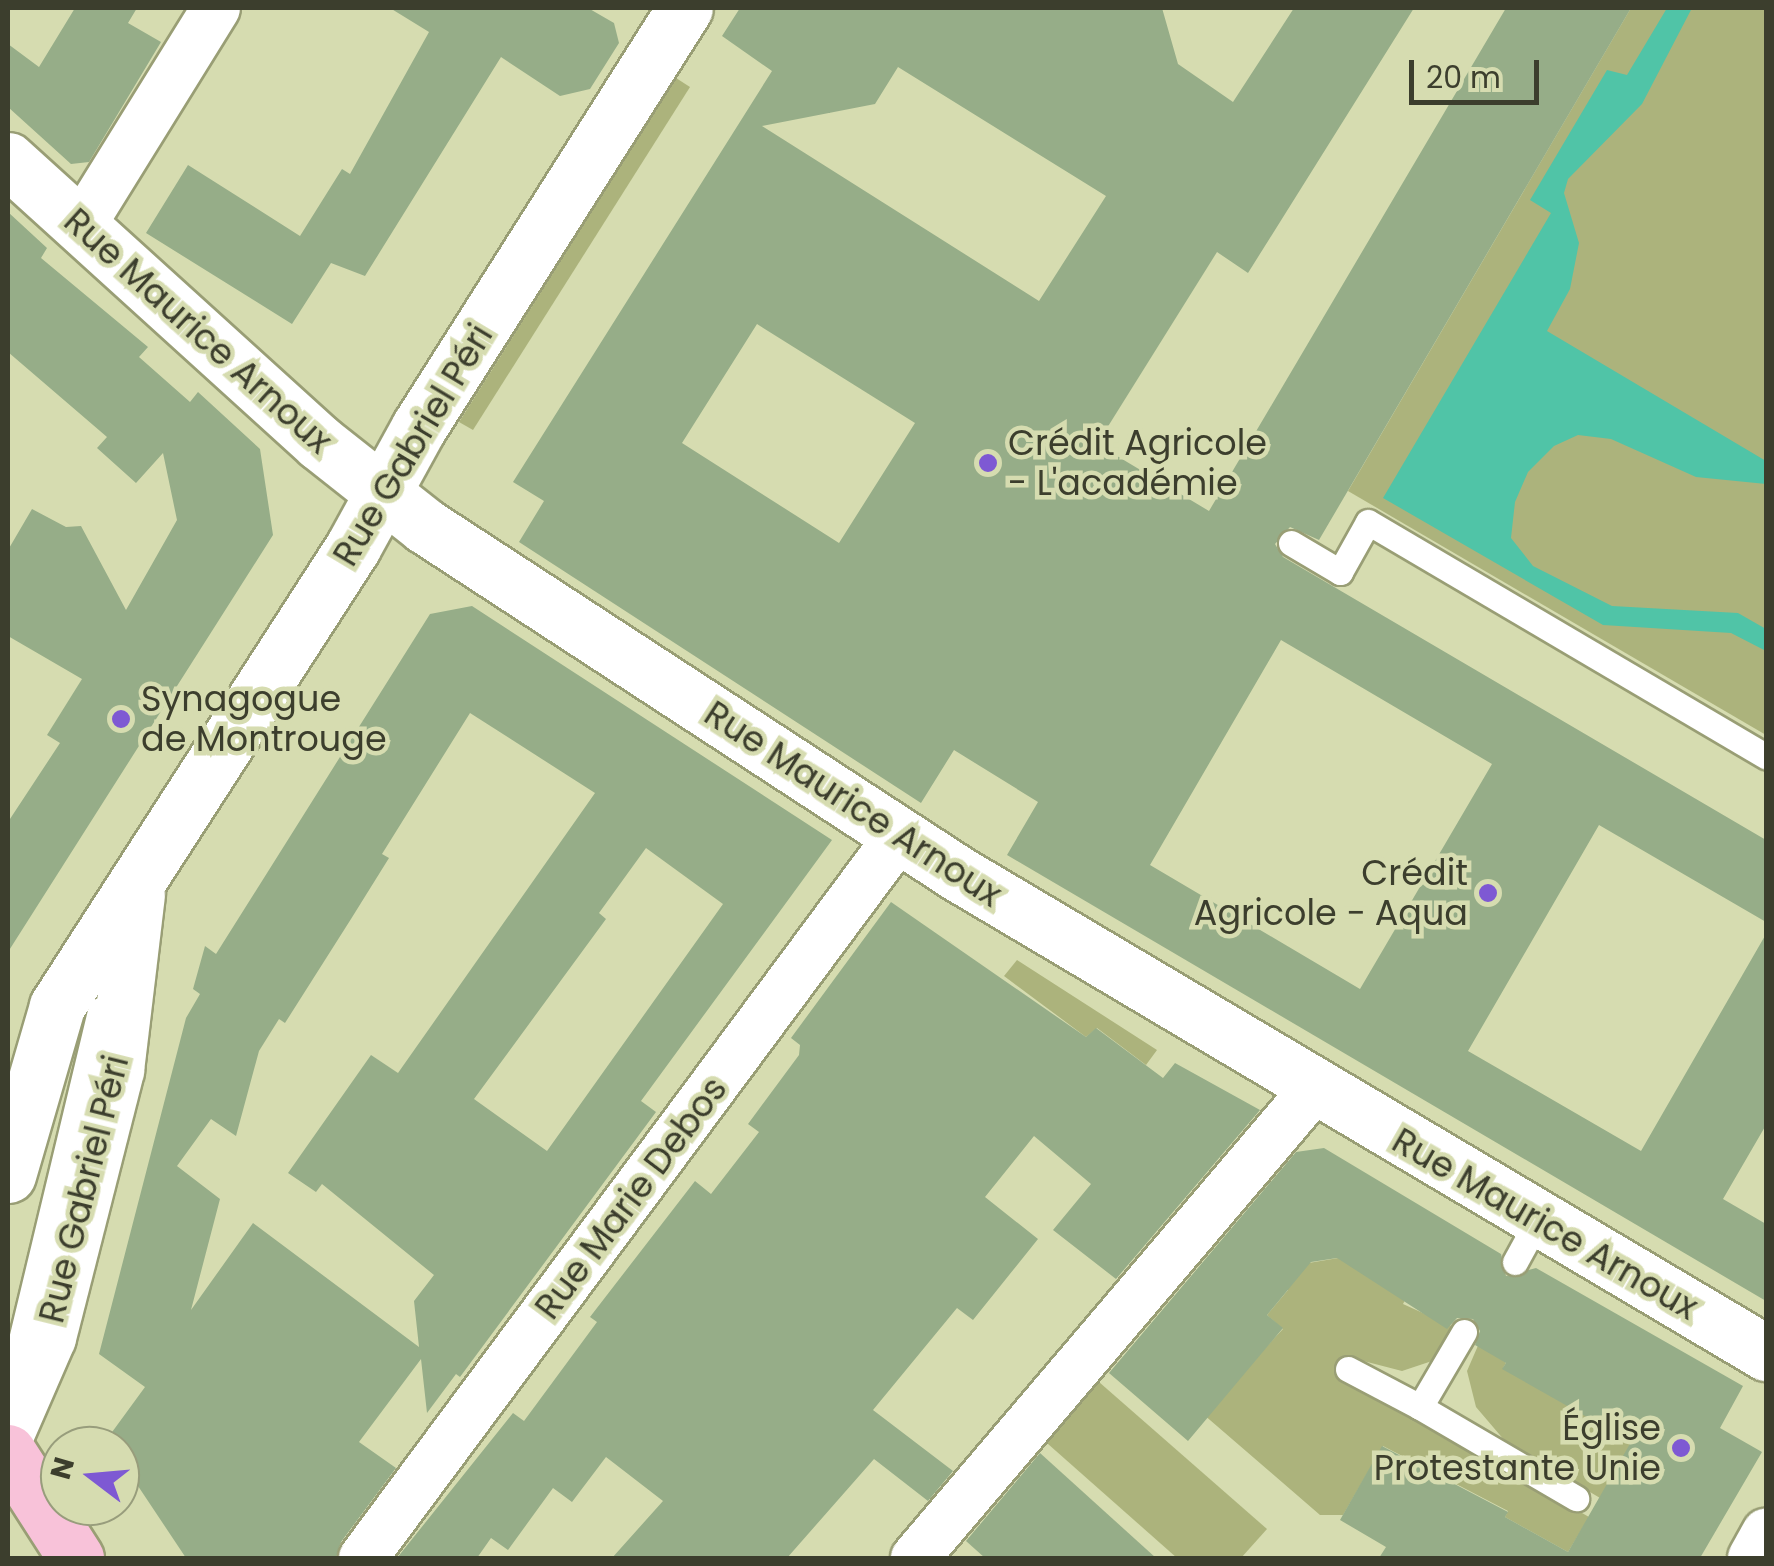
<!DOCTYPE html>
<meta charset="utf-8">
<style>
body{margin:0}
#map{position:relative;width:1774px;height:1566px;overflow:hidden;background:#d6dcb0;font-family:Poppins,sans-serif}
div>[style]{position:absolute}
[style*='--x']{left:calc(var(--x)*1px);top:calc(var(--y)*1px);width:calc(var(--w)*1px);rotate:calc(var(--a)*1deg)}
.green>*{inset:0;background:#acb37c}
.water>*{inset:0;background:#50c4a7}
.building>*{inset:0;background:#96ad88}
.roads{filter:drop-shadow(2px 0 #999e75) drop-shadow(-2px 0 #999e75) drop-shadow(0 2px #999e75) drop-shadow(0 -2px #999e75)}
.lane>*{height:25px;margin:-12.5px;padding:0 12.5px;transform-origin:12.5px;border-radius:12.5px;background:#fff}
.street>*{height:48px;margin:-24px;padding:0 24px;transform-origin:24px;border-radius:24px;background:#fff}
.secondary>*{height:55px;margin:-27.5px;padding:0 27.5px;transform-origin:27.5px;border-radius:27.5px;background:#fff}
.primary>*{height:55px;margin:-27.5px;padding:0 27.5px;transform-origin:27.5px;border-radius:27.5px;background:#f8c2d9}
.dots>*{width:28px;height:28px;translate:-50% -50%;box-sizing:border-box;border:5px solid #d6dcb0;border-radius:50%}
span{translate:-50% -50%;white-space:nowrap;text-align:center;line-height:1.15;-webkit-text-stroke:9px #d6dcb0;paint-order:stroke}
.street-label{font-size:35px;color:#3c3e2d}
.poi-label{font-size:35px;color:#3c3e2d}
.left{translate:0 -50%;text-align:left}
.right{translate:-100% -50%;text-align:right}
.frame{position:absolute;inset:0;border:10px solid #3c3e2d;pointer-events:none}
.north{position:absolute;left:40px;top:1426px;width:100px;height:100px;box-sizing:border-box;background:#d6dcb0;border:2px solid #989d7c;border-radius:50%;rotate:286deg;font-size:28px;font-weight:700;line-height:40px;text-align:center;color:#3c3e2d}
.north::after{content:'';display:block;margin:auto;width:35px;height:45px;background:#7e59d3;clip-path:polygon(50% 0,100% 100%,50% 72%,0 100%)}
.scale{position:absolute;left:1409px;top:60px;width:130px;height:45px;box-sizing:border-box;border:5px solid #3c3e2d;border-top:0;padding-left:12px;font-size:30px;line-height:35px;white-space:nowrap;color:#3c3e2d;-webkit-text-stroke:8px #d6dcb0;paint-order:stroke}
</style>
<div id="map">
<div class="green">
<div style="clip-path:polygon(1631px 8px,1766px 8px,1766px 735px,1348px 491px)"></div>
<div style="clip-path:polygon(676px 78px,690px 87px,473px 430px,459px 422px)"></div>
<div style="clip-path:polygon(1017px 960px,1157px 1050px,1146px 1065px,1097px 1028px,1086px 1037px,1004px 976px)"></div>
<div style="clip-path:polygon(1356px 1255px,1406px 1298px,1403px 1304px,1467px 1333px,1438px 1359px,1402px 1371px,1348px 1357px,1339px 1374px,1589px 1517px,1568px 1552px,1505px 1517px,1508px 1511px,1383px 1446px,1343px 1515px,1320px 1515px,1203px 1414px,1283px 1329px,1267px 1315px,1288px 1290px,1278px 1280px,1291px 1266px)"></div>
<div style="clip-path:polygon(1480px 1341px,1506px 1363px,1503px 1368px,1638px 1431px,1600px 1498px,1505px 1441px,1476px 1407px,1467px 1371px)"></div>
<div style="clip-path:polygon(1091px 1375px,1267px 1529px,1241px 1558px,1177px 1558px,1039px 1436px)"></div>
</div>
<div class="water">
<div style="clip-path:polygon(1667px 8px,1692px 8px,1642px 104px,1568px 179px,1564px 193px,1579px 243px,1570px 289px,1547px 331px,1766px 461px,1766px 484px,1696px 477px,1611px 439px,1578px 435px,1554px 446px,1528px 472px,1515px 502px,1511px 538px,1533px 566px,1612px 606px,1738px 613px,1766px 629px,1766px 651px,1731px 633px,1603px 625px,1383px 498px,1551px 213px,1530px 200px,1607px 70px,1627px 75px)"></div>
</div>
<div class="building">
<div style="clip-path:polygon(75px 8px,137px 8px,128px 23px,161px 42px,89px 162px,71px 164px,8px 107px,8px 44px,39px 67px)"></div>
<div style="clip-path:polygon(390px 8px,588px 8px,614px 23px,619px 43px,590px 89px,560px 96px,501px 57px,365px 276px,331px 263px,292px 324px,146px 233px,188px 165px,300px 236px,342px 169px,350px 174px,429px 32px)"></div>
<div style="clip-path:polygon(evenodd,740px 8px,1162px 8px,1178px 64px,1233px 102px,1294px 8px,1414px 8px,1248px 273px,1217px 252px,1097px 444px,1209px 511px,1506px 8px,1631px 8px,1319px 540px,1290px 527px,1275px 544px,1283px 557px,1766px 840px,1766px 922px,1599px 825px,1468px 1051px,1641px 1151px,1766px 934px,1766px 1125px,1723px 1199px,1766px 1224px,1766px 1301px,1007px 855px,1038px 802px,954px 750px,921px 803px,519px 542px,544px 501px,513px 482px,772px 71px,722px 36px,740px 8px,898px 67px,1106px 196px,1039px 301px,762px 126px,875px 104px,898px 67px,740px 8px,757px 324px,915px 423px,839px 543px,682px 443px,757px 324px,740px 8px,1281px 640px,1492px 764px,1360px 989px,1150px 865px,1281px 640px)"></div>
<div style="clip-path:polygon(8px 212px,47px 248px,41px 258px,148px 347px,139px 357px,190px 402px,198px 392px,260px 449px,273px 535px,8px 952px,8px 822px,60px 743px,47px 735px,82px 679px,8px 636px,8px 550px,32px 509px,66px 527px,81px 526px,126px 610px,177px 520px,163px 453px,136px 483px,97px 448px,107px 437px,8px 352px)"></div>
<div style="clip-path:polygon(evenodd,472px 606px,832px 840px,641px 1101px,656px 1112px,460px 1377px,456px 1374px,427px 1413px,421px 1359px,359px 1442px,396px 1468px,341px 1542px,336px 1558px,186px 1558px,120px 1459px,120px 1446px,107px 1439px,145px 1387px,99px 1354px,186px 1018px,200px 994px,193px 989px,205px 946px,216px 954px,430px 614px,472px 606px,470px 713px,595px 793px,398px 1073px,371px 1055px,288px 1173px,316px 1192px,322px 1184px,434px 1275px,414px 1301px,419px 1347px,253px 1223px,191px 1310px,220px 1199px,177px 1166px,211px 1119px,236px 1136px,259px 1051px,279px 1019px,285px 1023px,351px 919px,389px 858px,382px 854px,470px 713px,472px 606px,646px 848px,723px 904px,547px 1151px,474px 1099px,606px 919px,599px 913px,646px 848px)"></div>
<div style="clip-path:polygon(891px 902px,1086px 1037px,1096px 1028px,1163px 1078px,1175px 1063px,1260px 1110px,1116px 1279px,1053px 1230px,1091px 1184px,1034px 1136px,985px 1197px,1038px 1239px,973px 1320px,957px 1308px,873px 1410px,953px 1471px,928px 1501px,874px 1459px,787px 1558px,612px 1558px,663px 1501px,606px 1457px,572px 1502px,553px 1488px,508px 1550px,491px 1538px,477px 1558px,397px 1558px,513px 1413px,524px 1421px,597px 1322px,590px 1317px,695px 1181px,711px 1194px,759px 1132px,748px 1124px,799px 1055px,800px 1045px,791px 1038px)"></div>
<div style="clip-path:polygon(1324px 1148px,1501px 1254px,1506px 1276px,1536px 1268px,1743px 1386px,1720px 1428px,1762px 1452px,1700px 1558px,1379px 1558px,1386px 1547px,1340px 1520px,1382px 1446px,1508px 1512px,1505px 1517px,1568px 1552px,1631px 1442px,1502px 1369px,1506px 1363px,1475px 1345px,1480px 1331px,1473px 1319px,1457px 1318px,1447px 1329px,1337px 1258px,1311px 1262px,1267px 1315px,1283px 1328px,1188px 1441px,1109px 1373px,1296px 1152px)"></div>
<div style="clip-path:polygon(1040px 1453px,1156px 1558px,985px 1558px,966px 1541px)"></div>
</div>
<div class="roads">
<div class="lane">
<div style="--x:1291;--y:543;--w:57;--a:30.6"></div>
<div style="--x:1340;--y:572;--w:57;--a:-60.8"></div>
<div style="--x:1368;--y:522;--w:462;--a:30.5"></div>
<div style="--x:1515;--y:1262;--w:48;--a:-61.3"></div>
<div style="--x:1464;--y:1332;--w:87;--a:120.4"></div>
<div style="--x:1420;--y:1407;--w:181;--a:30.3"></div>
<div style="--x:15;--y:1365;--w:365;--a:-76.5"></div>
<div style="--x:1348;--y:1369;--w:81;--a:27.8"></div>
</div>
<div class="street">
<div style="--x:81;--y:226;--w:256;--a:-58.2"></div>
<div style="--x:363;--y:1558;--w:899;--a:-53.41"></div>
<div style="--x:915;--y:1558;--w:616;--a:-49.61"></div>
<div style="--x:1752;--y:1558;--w:29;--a:-61"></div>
</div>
<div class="secondary">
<div style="--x:8;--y:160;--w:421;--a:42.2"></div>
<div style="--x:320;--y:443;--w:134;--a:38.3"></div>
<div style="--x:425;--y:526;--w:635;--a:33.11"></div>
<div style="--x:957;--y:873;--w:941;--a:30.68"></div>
<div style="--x:8;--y:1175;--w:176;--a:-73.8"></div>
<div style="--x:57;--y:1006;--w:546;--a:-57.18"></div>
<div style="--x:353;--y:547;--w:137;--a:-61.2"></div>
<div style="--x:419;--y:427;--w:496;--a:-57.6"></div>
<div style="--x:8;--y:1429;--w:100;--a:-66.5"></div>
<div style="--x:48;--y:1337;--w:276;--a:-75.7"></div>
<div style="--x:116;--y:1070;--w:177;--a:-83.2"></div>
</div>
<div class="primary">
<div style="--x:8;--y:1452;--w:126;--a:57.3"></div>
</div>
</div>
<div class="dots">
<div style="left:988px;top:463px;background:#7e59d3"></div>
<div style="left:121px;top:719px;background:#7e59d3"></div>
<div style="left:1488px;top:893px;background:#7e59d3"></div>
<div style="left:1681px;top:1448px;background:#7e59d3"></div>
</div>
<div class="street-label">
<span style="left:198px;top:331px;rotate:42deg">Rue Maurice Arnoux</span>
<span style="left:413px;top:445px;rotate:-59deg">Rue Gabriel Péri</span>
<span style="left:853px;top:804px;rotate:33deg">Rue Maurice Arnoux</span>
<span style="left:84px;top:1189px;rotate:-76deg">Rue Gabriel Péri</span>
<span style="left:631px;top:1198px;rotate:-53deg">Rue Marie Debos</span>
<span style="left:1545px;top:1224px;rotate:30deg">Rue Maurice Arnoux</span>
</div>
<div class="poi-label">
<span class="left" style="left:1008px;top:463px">Crédit Agricole<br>- L'académie</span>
<span class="left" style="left:141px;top:719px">Synagogue<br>de Montrouge</span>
<span class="right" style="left:1468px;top:893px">Crédit<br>Agricole − Aqua</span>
<span class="right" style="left:1661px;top:1448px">Église<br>Protestante Unie</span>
</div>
<div class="frame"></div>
<div class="north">N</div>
<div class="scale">20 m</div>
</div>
